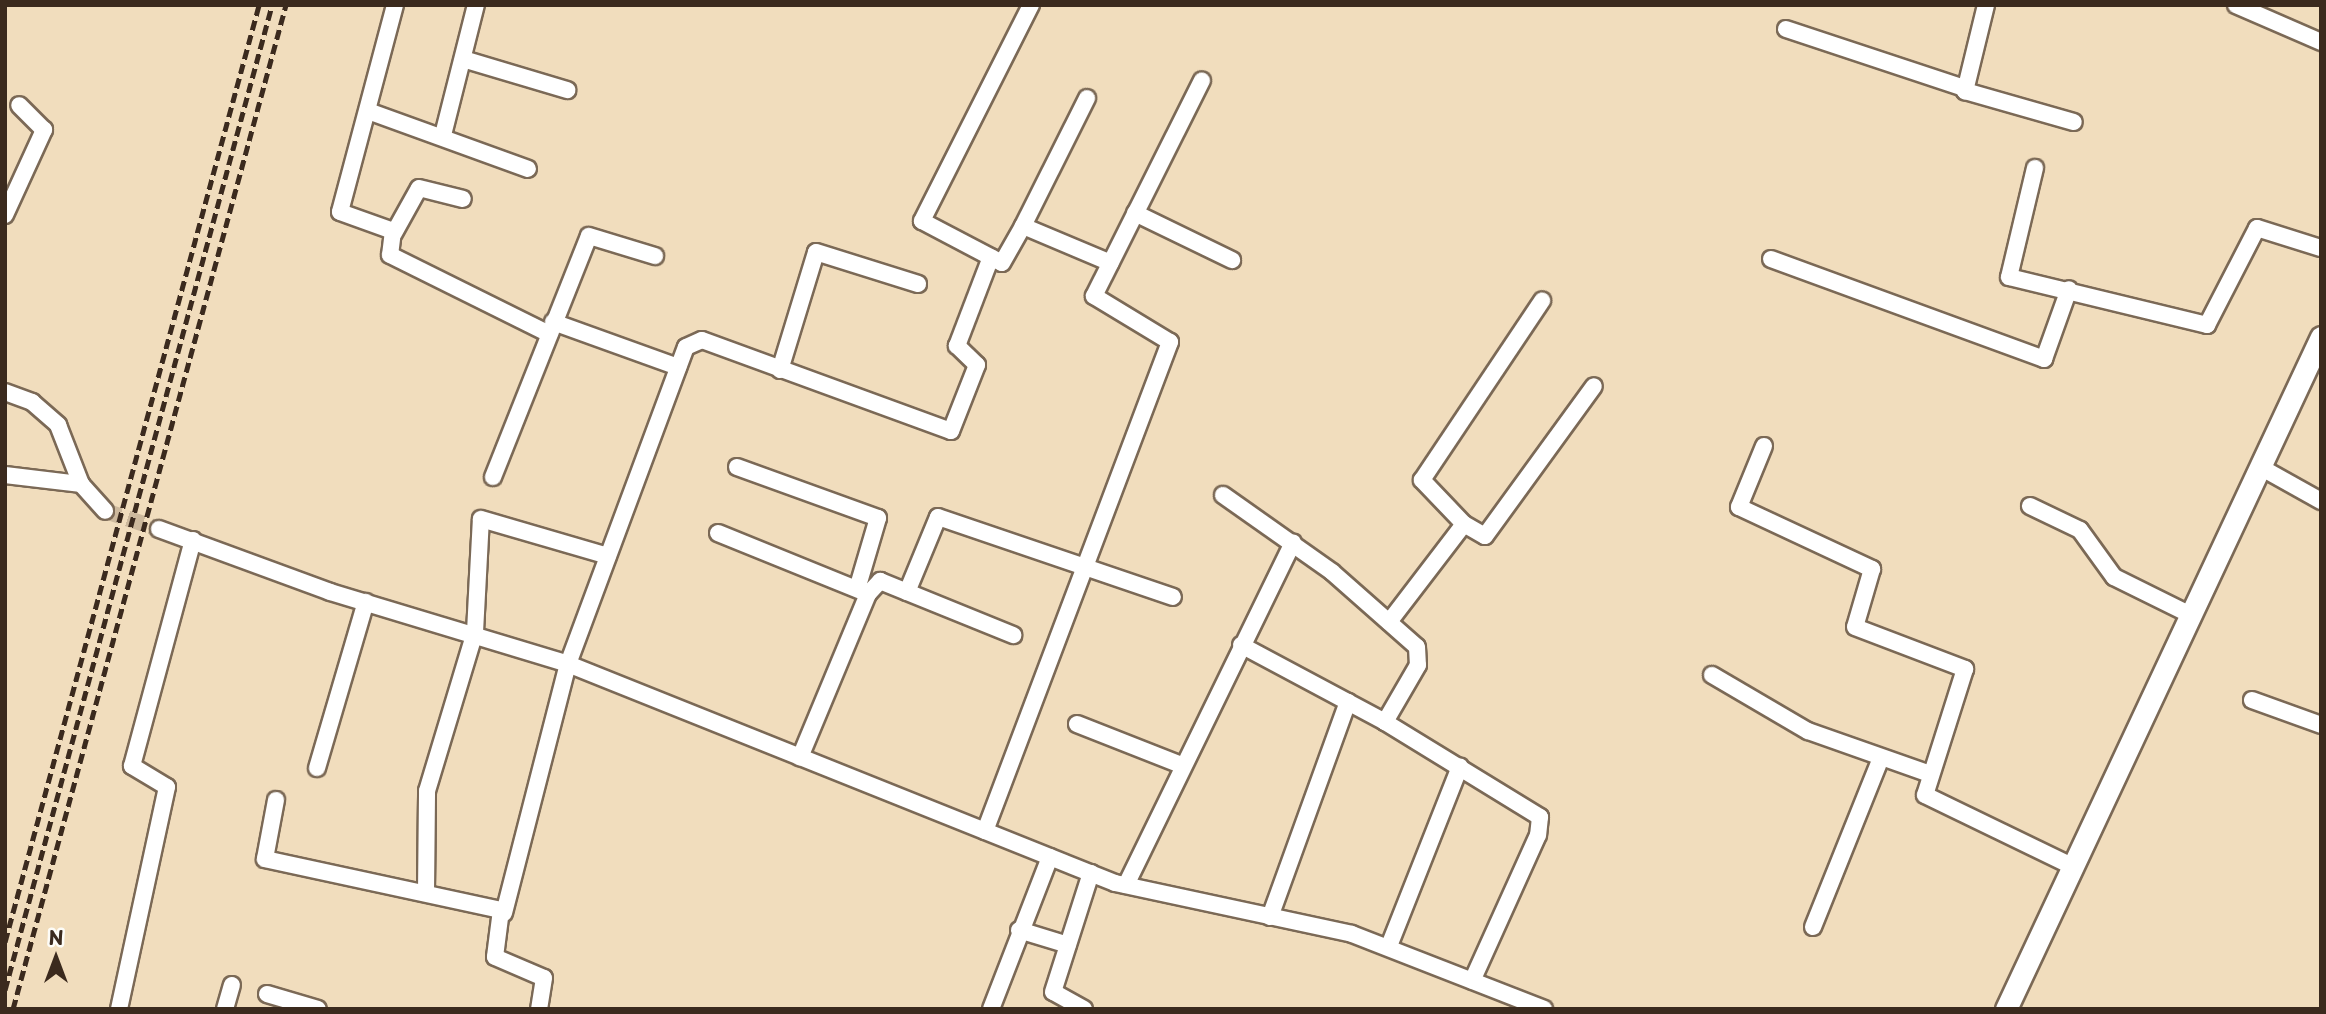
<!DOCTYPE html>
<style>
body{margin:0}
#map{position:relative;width:2326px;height:1014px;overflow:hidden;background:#f1ddbd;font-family:"Playpen Sans",sans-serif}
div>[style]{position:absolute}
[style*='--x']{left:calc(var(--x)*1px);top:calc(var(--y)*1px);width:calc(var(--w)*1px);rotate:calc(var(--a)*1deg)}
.minor-tunnel>*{height:16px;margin-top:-8px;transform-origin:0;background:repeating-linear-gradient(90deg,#cdb99d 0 16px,transparent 0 24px)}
.roads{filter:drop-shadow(2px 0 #7b6956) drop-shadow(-2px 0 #7b6956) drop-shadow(0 2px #7b6956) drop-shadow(0 -2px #7b6956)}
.minor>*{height:16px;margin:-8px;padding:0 8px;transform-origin:8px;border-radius:8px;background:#fff}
.tertiary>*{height:21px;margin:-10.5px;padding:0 10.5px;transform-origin:10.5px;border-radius:10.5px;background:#fff}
.rail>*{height:5px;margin-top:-2.5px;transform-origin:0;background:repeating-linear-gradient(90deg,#3b2a1e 0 10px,transparent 0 15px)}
span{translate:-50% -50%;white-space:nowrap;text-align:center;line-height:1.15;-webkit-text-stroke:6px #fdfcf7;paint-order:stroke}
.frame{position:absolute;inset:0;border:7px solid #3b2a1e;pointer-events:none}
.north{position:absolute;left:21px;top:923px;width:70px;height:70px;-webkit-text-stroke:5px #fdfcf7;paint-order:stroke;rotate:0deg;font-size:19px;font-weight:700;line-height:28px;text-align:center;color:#3b2a1e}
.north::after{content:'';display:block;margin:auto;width:24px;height:32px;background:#3b2a1e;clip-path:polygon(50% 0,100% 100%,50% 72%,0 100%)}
</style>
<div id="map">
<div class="minor-tunnel">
<div style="--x:105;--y:511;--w:57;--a:18.4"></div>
</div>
<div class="roads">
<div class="minor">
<div style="--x:395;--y:5;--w:214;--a:104.9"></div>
<div style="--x:340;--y:212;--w:56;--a:19.7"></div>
<div style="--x:393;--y:231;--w:24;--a:97"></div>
<div style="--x:390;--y:255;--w:178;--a:26.4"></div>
<div style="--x:1031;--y:5;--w:242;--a:116.8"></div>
<div style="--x:922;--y:221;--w:90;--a:27.7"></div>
<div style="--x:1002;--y:263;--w:43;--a:-60.4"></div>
<div style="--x:1023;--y:226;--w:95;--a:22.8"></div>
<div style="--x:1986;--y:5;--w:89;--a:103.7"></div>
<div style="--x:1965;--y:91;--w:113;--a:15.9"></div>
<div style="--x:2236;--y:5;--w:93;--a:23.5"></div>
<div style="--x:1786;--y:29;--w:188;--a:18.3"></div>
<div style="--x:463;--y:59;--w:109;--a:16.6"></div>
<div style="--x:368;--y:111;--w:170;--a:19.9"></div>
<div style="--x:443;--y:135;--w:134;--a:-75.8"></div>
<div style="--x:2035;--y:168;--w:112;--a:103.4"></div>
<div style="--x:2009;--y:277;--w:204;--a:13.6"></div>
<div style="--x:2207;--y:325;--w:109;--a:-62.7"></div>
<div style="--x:2257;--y:228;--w:67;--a:17.4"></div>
<div style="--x:1135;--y:213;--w:108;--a:25.9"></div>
<div style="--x:5;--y:215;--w:94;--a:-65.4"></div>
<div style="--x:44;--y:130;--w:35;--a:-135"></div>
<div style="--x:1023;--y:226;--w:143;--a:-63.4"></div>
<div style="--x:394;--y:233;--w:51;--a:-60.9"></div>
<div style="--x:419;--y:188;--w:45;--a:14"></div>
<div style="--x:1771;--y:259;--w:291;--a:20.1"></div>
<div style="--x:2044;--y:359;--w:74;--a:-70.3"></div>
<div style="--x:553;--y:322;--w:133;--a:19.8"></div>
<div style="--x:780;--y:370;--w:123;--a:-73"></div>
<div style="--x:816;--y:252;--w:107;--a:17.4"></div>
<div style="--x:5;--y:392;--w:29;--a:20"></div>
<div style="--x:32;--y:402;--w:35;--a:41"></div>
<div style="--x:58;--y:425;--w:63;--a:68.7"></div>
<div style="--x:81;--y:484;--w:36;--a:48"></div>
<div style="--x:1764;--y:446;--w:66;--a:112.3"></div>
<div style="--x:1739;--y:507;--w:147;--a:25"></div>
<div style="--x:1872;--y:569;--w:60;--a:106.3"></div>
<div style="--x:1855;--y:627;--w:118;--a:20.9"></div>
<div style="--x:1965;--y:669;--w:132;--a:107.6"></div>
<div style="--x:1925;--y:795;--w:163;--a:25.8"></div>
<div style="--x:737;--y:467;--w:150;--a:19.9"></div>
<div style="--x:878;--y:518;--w:71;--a:106.4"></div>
<div style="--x:2260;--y:467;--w:70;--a:29.1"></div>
<div style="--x:5;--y:475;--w:77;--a:6.8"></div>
<div style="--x:493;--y:477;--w:259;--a:-68.3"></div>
<div style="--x:589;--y:236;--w:69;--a:16.9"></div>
<div style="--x:1223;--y:495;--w:133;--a:35.2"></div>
<div style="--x:1332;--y:572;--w:113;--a:41.4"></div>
<div style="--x:1417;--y:647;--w:18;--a:87"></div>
<div style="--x:1418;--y:665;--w:66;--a:120.1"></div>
<div style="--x:2030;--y:506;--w:55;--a:25.6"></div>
<div style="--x:2080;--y:530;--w:58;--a:54.1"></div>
<div style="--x:2114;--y:577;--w:86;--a:26.3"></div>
<div style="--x:1464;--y:524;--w:24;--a:30"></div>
<div style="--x:1485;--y:536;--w:185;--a:-54"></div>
<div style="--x:159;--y:529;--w:182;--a:20.2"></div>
<div style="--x:330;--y:592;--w:249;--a:16.8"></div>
<div style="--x:568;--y:664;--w:589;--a:21.82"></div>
<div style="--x:1115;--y:883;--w:242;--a:12.1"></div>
<div style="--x:1352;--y:934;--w:206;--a:21.3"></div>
<div style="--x:718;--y:533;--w:162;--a:22.1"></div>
<div style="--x:868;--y:594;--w:177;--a:112.6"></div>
<div style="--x:907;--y:592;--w:81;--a:-67.5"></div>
<div style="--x:938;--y:517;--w:248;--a:18.8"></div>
<div style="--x:868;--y:594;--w:18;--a:-47"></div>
<div style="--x:880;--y:581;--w:144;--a:22.1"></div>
<div style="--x:1389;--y:622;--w:123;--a:-52.6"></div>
<div style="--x:1464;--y:524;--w:61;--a:-133.7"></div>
<div style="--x:1422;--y:480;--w:216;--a:-56.2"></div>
<div style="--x:1241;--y:645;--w:163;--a:28.1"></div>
<div style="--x:1385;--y:722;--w:182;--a:31.5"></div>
<div style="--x:1540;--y:817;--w:18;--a:96"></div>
<div style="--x:1538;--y:835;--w:160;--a:114.3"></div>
<div style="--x:1712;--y:675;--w:111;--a:30.3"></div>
<div style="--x:1808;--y:731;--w:126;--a:19.4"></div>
<div style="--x:2252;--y:700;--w:73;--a:19.9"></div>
<div style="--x:1077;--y:724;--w:112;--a:21.5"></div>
<div style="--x:317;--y:768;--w:173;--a:-73.6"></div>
<div style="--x:276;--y:800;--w:60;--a:100.6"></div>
<div style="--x:265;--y:859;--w:241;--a:12.2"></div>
<div style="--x:501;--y:910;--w:47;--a:97.3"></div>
<div style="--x:495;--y:957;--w:53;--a:23.2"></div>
<div style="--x:544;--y:978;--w:31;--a:99"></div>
<div style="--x:985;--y:831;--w:523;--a:-69.28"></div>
<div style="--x:1170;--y:342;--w:89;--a:-148.8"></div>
<div style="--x:1094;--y:296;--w:241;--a:-63.4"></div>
<div style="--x:1126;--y:885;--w:381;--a:-64"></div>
<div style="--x:426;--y:891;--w:100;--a:-89.4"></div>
<div style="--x:427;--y:791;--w:166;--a:-73.2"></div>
<div style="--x:475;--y:632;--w:113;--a:-87"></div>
<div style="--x:481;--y:519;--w:132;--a:16.2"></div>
<div style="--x:504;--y:913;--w:257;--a:-75.6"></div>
<div style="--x:568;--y:664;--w:338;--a:-69.6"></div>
<div style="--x:686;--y:347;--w:17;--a:-24"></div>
<div style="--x:702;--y:340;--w:265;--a:20.1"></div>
<div style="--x:951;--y:431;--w:71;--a:-68.5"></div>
<div style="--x:977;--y:365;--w:28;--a:-136"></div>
<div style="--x:957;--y:346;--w:95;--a:-69.1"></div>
<div style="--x:1270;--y:917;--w:229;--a:-70.1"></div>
<div style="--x:1813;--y:927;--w:182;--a:-68.1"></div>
<div style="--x:1019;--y:930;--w:51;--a:17"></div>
<div style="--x:1389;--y:946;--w:193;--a:-68.4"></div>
<div style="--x:267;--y:994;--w:53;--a:16.4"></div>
<div style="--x:119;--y:1009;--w:227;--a:-77.8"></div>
<div style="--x:167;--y:787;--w:41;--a:-149"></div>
<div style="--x:132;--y:766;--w:234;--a:-74.9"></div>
<div style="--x:225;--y:1009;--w:25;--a:-74"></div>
<div style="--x:991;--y:1009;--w:163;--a:-68.8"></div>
<div style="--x:1084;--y:1009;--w:35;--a:-151"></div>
<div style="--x:1053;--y:992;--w:125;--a:-72.3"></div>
</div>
<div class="tertiary">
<div style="--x:2006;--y:1009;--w:742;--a:-64.89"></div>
</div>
</div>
<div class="rail">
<div style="--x:5;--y:942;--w:971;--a:-74.83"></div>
<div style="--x:5;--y:990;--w:1021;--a:-74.83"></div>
<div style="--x:13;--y:1009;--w:1040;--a:-74.79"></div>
</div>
<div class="frame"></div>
<div class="north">N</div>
</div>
